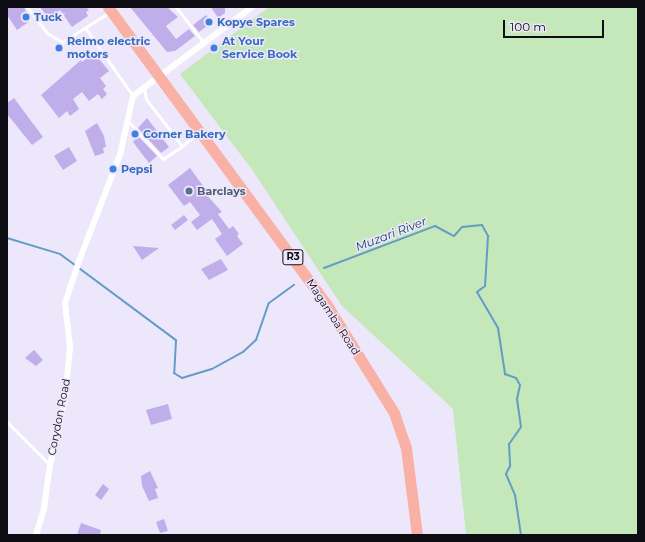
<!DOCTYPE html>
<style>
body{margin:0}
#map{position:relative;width:645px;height:542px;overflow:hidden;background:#ede7fc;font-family:Montserrat,sans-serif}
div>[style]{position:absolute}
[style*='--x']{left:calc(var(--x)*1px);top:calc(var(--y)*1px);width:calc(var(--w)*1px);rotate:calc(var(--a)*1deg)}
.green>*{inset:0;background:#c4e8b9}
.stream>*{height:2px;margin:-1px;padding:0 1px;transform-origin:1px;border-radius:1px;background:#659cc7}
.building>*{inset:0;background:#bfaeea}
.lane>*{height:3px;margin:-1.5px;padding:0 1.5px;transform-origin:1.5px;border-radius:1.5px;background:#fff}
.street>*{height:6px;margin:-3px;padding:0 3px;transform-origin:3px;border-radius:3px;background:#fff}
.highway>*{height:11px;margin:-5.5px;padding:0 5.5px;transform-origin:5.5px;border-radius:5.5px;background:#fab1a5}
.dots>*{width:11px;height:11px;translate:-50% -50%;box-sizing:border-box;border:2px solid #ede7fc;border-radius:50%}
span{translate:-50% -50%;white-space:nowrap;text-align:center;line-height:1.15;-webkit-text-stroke:3px #ede7fc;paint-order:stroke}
.shield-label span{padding:1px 3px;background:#ede7fc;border:1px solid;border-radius:3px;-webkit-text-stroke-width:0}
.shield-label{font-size:10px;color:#0f0d14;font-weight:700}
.shop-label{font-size:11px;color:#366cbe;font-weight:700}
.left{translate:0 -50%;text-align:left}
.service-label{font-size:11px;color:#4e5e75;font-weight:700}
.street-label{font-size:11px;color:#0f0d14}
.water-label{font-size:12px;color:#143f5d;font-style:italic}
.frame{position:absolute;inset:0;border:8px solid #0f0d14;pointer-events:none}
.scale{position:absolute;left:503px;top:20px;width:101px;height:18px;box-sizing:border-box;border:2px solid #0f0d14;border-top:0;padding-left:5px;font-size:12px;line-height:14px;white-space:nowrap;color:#0f0d14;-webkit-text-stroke:3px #ede7fc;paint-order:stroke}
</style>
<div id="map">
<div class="green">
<div style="clip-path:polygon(269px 7px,638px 7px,638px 535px,466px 535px,453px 409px,342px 306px,253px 171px,180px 74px)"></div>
</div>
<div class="stream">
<div style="--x:7;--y:238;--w:55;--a:16.8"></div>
<div style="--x:60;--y:254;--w:144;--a:36.6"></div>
<div style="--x:176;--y:340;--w:33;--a:93"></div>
<div style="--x:174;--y:373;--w:9;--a:32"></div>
<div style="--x:182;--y:378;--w:31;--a:-17"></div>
<div style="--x:212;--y:369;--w:35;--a:-29"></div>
<div style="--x:243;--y:352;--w:18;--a:-43"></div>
<div style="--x:256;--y:340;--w:39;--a:-71"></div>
<div style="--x:269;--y:303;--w:31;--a:-36"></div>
<div style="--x:324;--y:268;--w:119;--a:-20.7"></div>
<div style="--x:435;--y:226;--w:21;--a:28"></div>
<div style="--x:454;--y:236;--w:12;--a:-48"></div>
<div style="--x:462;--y:227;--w:20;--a:-6"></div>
<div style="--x:482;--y:225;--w:13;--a:61"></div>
<div style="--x:488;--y:236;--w:50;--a:93.4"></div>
<div style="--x:485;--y:286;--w:10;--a:143"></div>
<div style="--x:477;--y:292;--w:42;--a:59.7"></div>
<div style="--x:498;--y:328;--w:47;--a:81.3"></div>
<div style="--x:505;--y:374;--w:12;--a:20"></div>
<div style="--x:516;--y:378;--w:8;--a:60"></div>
<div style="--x:520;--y:385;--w:14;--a:102"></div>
<div style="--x:517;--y:399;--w:28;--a:82"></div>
<div style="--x:521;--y:427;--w:21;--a:125"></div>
<div style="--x:509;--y:444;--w:22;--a:87"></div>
<div style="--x:510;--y:466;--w:9;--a:117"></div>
<div style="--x:506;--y:474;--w:23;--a:67"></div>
<div style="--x:515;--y:495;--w:40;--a:81.5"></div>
</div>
<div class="building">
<div style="clip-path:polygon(7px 7px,24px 7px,30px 21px,17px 30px,7px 15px)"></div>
<div style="clip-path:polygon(40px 7px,86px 7px,89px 10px,86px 12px,88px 16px,72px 27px,60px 10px,49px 19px)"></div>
<div style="clip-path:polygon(130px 7px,167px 7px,178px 17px,166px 26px,176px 39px,189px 29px,195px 36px,175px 51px,167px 52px)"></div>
<div style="clip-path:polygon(211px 7px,225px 7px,225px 13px,218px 18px)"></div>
<div style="clip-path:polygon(206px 15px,212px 22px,199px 32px,193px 25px)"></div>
<div style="clip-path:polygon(94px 53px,109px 71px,100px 78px,106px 86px,103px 89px,107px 94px,102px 99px,98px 94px,89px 101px,82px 92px,73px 99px,79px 109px,70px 116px,67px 111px,59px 118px,41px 95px,81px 60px,82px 62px)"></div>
<div style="clip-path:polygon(14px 98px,43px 137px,32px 145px,7px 114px,7px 103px)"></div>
<div style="clip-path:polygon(147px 118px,169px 147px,161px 153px,138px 128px)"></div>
<div style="clip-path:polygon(97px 123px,104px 136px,106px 147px,103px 148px,104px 153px,95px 156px,85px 131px)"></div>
<div style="clip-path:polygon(133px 131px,157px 156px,149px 163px,133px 142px,135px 140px,130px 134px)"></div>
<div style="clip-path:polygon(69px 147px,77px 161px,63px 170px,54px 156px)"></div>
<div style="clip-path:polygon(190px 168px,206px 190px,204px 192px,222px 212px,218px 214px,229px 229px,233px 226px,239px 234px,237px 236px,243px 244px,227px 256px,215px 239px,222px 234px,212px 219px,197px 230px,191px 222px,200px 215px,190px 202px,184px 206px,168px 185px)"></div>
<div style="clip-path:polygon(184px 215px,188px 220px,175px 230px,171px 225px)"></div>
<div style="clip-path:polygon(133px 246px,159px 248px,142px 260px)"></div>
<div style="clip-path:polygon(221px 259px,228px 270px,209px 280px,201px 269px)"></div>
<div style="clip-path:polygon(34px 350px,43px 360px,36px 366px,25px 358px)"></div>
<div style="clip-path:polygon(168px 404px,172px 419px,151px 425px,146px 410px)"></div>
<div style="clip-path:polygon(150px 471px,158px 488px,155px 489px,158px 498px,149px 501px,142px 486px,141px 476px)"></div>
<div style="clip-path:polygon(103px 484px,109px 489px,101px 500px,95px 495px)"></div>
<div style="clip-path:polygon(164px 519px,168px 531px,160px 533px,156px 522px)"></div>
<div style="clip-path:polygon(81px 523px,101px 530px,100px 535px,77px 535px)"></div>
</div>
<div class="lane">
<div style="--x:27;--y:7;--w:33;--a:52"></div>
<div style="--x:47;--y:33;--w:17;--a:31"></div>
<div style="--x:62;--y:42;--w:57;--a:-32"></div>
<div style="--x:176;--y:7;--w:44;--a:52.4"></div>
<div style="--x:86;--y:29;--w:82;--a:55"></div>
<div style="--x:144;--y:88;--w:11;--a:80"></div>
<div style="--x:146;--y:99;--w:59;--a:52.5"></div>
<div style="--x:182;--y:146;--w:19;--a:-39"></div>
<div style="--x:128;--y:121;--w:52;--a:47.4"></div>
<div style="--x:163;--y:159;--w:23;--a:-34"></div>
<div style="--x:7;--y:422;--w:61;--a:45"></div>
</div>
<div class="street">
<div style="--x:36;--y:535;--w:28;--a:-73"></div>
<div style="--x:44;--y:508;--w:43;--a:-82.1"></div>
<div style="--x:50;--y:465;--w:68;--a:-77.2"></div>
<div style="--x:65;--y:399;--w:52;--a:-84.5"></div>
<div style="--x:70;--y:347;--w:44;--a:-96.5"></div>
<div style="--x:65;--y:303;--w:44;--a:-71.6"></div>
<div style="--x:79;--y:261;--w:114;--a:-68.9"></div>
<div style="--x:120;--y:155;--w:60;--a:-77.6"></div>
<div style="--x:133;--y:96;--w:149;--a:-36.8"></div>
</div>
<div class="highway">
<div style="--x:108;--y:7;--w:366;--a:53.7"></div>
<div style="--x:325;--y:302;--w:131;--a:58.1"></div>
<div style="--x:394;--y:413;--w:37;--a:71"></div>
<div style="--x:406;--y:448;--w:88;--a:82.8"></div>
</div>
<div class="dots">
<div style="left:26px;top:17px;background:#3f7fe0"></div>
<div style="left:209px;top:22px;background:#3f7fe0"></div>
<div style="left:59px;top:48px;background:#3f7fe0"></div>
<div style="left:214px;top:48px;background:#3f7fe0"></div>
<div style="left:135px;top:134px;background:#3f7fe0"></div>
<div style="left:113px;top:169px;background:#3f7fe0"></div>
<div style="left:189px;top:191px;background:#5c6f8a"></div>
</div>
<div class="shield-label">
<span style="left:293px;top:257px">R3</span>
</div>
<div class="shop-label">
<span class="left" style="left:34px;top:17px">Tuck</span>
<span class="left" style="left:217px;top:22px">Kopye Spares</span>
<span class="left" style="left:67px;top:48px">Relmo electric<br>motors</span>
<span class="left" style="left:222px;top:48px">At Your<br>Service Book</span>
<span class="left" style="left:143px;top:134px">Corner Bakery</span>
<span class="left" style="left:121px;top:169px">Pepsi</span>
</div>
<div class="service-label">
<span class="left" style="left:197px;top:191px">Barclays</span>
</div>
<div class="street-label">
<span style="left:333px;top:317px;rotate:57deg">Magamba Road</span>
<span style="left:59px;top:417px;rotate:-79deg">Corydon Road</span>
</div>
<div class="water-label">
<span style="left:391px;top:234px;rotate:-21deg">Muzari River</span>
</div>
<div class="frame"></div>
<div class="scale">100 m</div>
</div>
